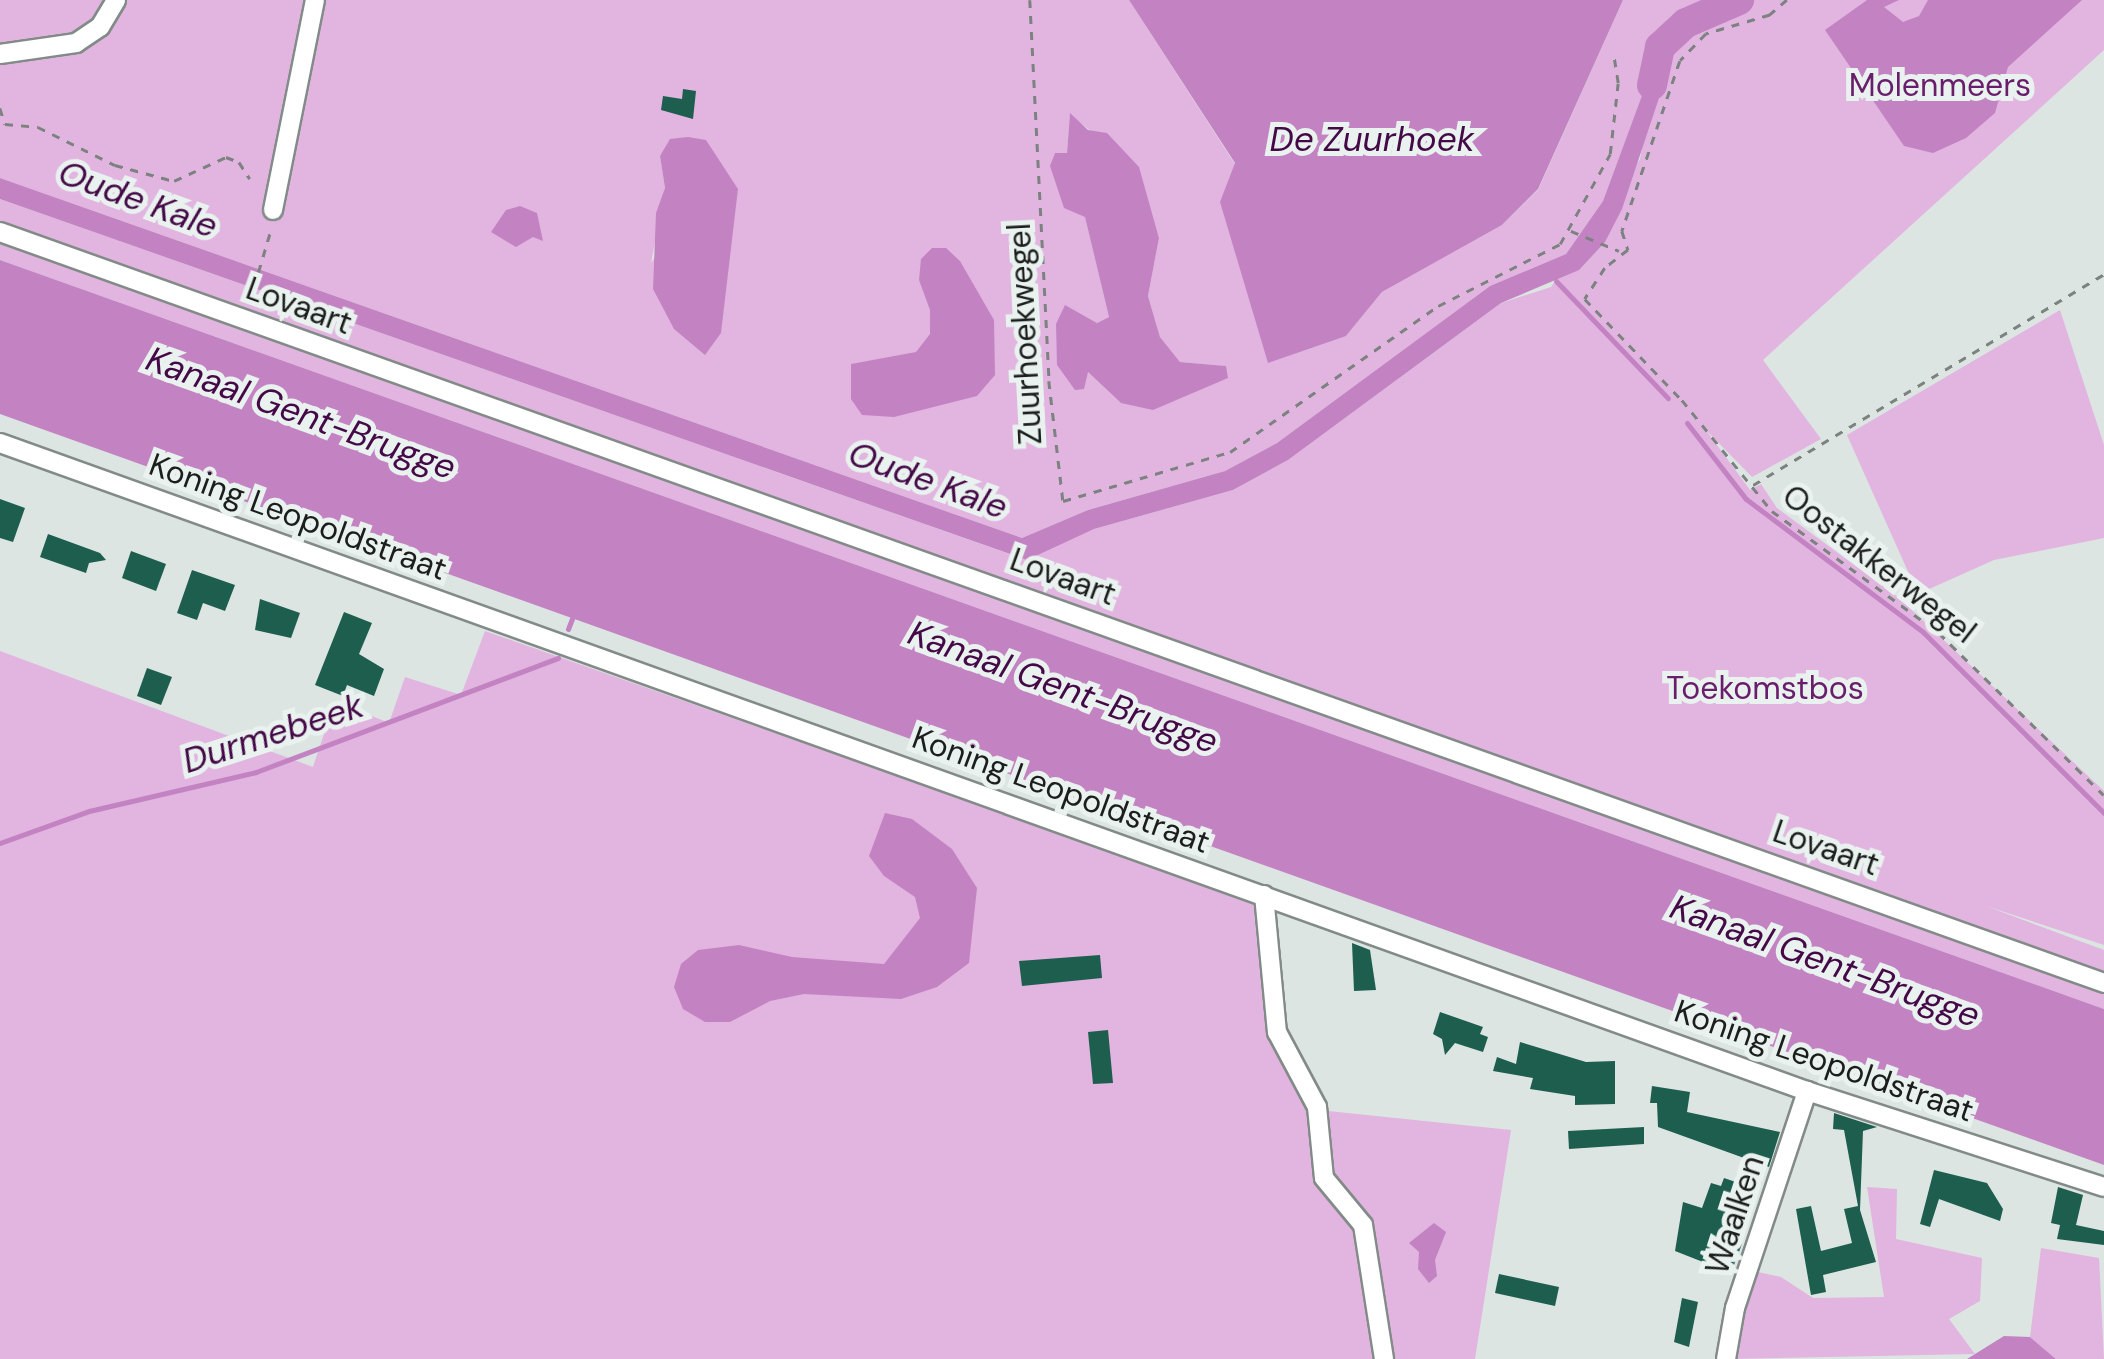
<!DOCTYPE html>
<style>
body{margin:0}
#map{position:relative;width:2104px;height:1359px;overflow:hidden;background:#dce5e2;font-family:"DM Sans",sans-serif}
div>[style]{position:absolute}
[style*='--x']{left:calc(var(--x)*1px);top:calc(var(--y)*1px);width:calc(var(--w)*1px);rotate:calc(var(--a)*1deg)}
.green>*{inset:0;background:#e1b5e0}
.water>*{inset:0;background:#c383c2}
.stream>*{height:5px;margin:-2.5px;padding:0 2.5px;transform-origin:2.5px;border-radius:2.5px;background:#c383c2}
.river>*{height:30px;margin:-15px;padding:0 15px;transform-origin:15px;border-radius:15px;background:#c383c2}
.building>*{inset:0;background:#1e5e4f}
.path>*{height:2.5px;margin-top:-1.25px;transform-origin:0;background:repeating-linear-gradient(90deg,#7c8280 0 8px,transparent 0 16px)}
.roads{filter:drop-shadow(2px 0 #838b88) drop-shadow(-2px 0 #838b88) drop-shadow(0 2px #838b88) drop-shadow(0 -2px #838b88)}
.minor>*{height:18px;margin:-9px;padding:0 9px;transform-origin:9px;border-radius:9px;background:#fff}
span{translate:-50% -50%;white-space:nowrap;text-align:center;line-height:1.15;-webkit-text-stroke:10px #e9f2ef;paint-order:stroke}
.park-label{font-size:32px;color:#6a1d6b}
.street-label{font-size:32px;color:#1b1e1d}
.water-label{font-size:35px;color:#440946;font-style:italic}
</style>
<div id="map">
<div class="green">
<div style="clip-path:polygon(evenodd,0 0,1129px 0,1346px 336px,1382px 292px,1502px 225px,1538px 190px,1623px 0,2104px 0,2104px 50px,1763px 360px,1821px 439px,1752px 477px,1706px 430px,1750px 490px,1761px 484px,1777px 508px,1899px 598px,2104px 791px,2104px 945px,1986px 906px,2104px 950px,2104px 1009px,0 260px,0 199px,1024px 559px,1094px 529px,1233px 490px,1288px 460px,1501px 303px,1551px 287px,1640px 159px,1660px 49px,1603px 201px,1566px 254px,1490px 286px,1277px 443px,1225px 471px,1088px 510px,1022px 538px,0 178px,0 0,1070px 115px,1138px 167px,1159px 238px,1148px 296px,1160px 337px,1180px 362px,1225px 366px,1227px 378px,1121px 403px,1087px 371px,1066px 306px,1097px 323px,1109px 317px,1085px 216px,1055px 153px,1067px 153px,1070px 115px,0 0,706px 140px,719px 163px,651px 263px,665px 188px,660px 155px,706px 140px)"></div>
<div style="clip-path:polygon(2060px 310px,2104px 445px,2104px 538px,1994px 560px,1918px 594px,1847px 435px)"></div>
<div style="clip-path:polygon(485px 631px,1257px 903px,1271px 1040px,1309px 1109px,1511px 1130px,1475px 1359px,0 1359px,0 651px,313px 767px,335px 701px,389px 723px,405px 677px,461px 695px)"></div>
<div style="clip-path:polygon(1867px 1187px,1897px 1189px,1896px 1239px,1982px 1258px,1980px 1301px,1949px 1319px,1975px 1354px,1730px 1359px,1753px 1271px,1781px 1277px,1813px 1298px,1884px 1297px)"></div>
<div style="clip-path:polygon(2041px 1248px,2099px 1258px,2104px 1359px,2056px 1359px,2030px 1337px)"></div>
</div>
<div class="water">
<div style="clip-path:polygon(1129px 0,1623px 0,1538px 189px,1502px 225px,1382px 292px,1346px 336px,1268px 363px,1220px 202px,1235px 163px)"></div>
<div style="clip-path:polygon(1867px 0,1899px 0,1884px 7px,1903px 22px,1919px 16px,1928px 0,2082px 0,2008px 67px,1995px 113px,1966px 138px,1933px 153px,1904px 146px,1825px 30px)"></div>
<div style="clip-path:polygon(1660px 47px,1664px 83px,1622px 209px,1605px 242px,1579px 270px,1501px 303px,1288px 460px,1233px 490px,1094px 529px,1027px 560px,0 199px,0 178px,1022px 538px,1088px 510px,1225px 471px,1277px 443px,1490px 286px,1566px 254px,1603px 201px)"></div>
<div style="clip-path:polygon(1070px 113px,1088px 130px,1107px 133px,1139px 167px,1159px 238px,1148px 296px,1160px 337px,1180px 362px,1226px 366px,1228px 378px,1153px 410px,1121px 403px,1088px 372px,1084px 389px,1075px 390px,1057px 365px,1056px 324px,1065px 305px,1097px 323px,1109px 317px,1085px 217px,1064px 208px,1050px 166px,1055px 153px,1067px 153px)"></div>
<div style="clip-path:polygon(688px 137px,706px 140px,738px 189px,721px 333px,705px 355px,674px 329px,653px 289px,656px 213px,665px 188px,660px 156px,670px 139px)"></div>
<div style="clip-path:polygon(520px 206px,537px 213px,543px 241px,533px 237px,516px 247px,491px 232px,506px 210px)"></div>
<div style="clip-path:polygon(932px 248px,946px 248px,960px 261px,994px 320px,995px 375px,977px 396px,894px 417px,862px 415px,851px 399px,851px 364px,916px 352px,930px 334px,930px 310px,919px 280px,921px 259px)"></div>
<div style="clip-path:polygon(0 260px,2104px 1009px,2104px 1165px,0 414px)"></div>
<div style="clip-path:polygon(885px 813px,912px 819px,952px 849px,977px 888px,969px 963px,937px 987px,901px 999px,804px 994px,770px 1001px,730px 1022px,705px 1022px,683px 1009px,674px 987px,681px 964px,698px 950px,739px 945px,792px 957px,884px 964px,920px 918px,915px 897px,884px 876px,869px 856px)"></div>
<div style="clip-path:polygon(1434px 1223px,1446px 1232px,1435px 1260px,1437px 1276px,1429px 1283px,1418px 1269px,1419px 1252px,1409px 1243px)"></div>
<div style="clip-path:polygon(2004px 1336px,2030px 1337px,2056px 1359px,1967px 1359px)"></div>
</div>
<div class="stream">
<div style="--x:1556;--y:281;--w:162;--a:46.3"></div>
<div style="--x:1687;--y:423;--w:96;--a:52.2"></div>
<div style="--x:1746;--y:499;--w:221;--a:36.9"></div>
<div style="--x:1923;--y:632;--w:256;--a:45"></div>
<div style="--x:568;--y:629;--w:19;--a:-69"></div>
<div style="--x:0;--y:843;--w:95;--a:-19.8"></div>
<div style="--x:89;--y:811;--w:171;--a:-13.1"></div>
<div style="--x:256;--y:772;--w:323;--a:-20.7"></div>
</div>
<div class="river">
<div style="--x:1652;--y:85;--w:39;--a:-78"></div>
<div style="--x:1660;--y:47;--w:35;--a:-43"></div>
<div style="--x:1686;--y:23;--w:58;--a:-23.5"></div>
</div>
<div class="building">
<div style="clip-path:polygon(683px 89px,696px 91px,693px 119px,661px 110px,663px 96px,682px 99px)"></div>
<div style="clip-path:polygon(0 499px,25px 508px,13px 542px,0 538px)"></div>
<div style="clip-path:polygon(48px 534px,100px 553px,106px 560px,89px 563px,86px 573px,40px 557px)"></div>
<div style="clip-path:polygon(131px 551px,166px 564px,156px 591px,122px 578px)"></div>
<div style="clip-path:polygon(192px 570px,235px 585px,225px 611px,203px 603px,197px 620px,177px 613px)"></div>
<div style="clip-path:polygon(260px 599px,300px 613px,291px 638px,255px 630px)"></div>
<div style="clip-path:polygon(344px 612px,372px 623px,359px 654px,384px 669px,374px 696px,347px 685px,343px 696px,315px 685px)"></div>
<div style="clip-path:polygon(147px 668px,172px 677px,161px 705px,137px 696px)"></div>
<div style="clip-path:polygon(1352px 943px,1370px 950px,1376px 990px,1354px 991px)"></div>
<div style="clip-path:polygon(1100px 955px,1102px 978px,1022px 986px,1019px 961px)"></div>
<div style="clip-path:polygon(1440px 1012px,1483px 1027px,1480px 1034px,1488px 1037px,1483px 1052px,1455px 1043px,1445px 1055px,1442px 1039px,1433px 1034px)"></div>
<div style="clip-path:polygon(1108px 1030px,1113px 1083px,1093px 1084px,1088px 1032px)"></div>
<div style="clip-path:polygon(1520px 1042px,1586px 1062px,1615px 1061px,1615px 1104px,1575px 1105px,1575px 1096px,1530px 1089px,1533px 1078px,1493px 1071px,1497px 1057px,1516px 1064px)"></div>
<div style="clip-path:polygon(1652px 1086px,1690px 1092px,1687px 1112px,1780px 1132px,1769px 1167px,1658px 1127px,1657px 1103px,1650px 1103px)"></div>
<div style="clip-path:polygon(1834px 1113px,1877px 1127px,1863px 1131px,1860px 1210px,1876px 1262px,1823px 1275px,1826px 1292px,1811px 1295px,1796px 1209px,1811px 1206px,1821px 1251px,1852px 1243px,1844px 1209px,1858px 1206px,1844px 1130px,1833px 1129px)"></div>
<div style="clip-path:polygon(1644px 1127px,1644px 1144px,1569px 1149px,1568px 1131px)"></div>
<div style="clip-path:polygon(1934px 1170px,1987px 1183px,2003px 1209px,2000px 1221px,1939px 1199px,1930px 1227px,1920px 1224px)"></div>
<div style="clip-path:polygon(1724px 1178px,1753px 1188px,1733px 1241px,1742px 1244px,1731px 1273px,1675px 1251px,1683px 1202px,1702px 1208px,1711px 1183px,1721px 1186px)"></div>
<div style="clip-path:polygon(2058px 1187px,2083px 1195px,2076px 1225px,2104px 1231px,2104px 1245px,2057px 1239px,2060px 1225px,2051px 1223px)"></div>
<div style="clip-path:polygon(1499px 1274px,1559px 1287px,1555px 1306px,1495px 1293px)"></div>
<div style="clip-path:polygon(1682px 1298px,1698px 1302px,1689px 1347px,1674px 1342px)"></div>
</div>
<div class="path">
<div style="--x:1030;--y:0;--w:381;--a:87.1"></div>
<div style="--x:1049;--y:381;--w:121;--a:83.3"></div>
<div style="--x:1063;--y:501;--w:174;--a:-16.4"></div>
<div style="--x:1230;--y:452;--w:254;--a:-35.1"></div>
<div style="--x:1438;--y:306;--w:137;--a:-26.9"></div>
<div style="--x:1560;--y:244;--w:103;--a:-60.9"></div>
<div style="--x:1610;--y:154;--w:71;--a:-83.6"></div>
<div style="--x:1618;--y:83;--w:25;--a:-99"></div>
<div style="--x:1787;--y:0;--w:23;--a:139"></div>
<div style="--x:1770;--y:15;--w:67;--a:163.5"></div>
<div style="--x:1706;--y:34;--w:37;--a:134"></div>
<div style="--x:1680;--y:61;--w:180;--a:108.8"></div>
<div style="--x:1622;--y:231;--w:20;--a:72"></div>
<div style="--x:1628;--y:250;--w:29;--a:142"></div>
<div style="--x:1605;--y:268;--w:37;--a:123"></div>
<div style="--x:1585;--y:299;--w:140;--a:46.2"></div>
<div style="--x:1682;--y:400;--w:143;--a:51"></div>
<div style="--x:1772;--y:511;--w:207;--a:36.1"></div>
<div style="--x:1939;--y:633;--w:231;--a:44.5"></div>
<div style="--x:0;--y:108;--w:17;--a:73"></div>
<div style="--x:5;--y:124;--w:33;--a:5"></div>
<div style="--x:38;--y:127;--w:86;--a:26.3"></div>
<div style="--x:115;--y:165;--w:61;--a:15.2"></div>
<div style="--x:174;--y:181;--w:57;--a:-24.8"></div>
<div style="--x:226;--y:157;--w:14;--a:21"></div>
<div style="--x:239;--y:162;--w:20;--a:57"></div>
<div style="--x:1571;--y:231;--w:52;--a:22.6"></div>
<div style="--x:249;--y:303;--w:77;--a:-73.4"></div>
<div style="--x:1753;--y:485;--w:410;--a:-31"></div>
</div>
<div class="roads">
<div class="minor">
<div style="--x:0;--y:54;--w:77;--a:-8.2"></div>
<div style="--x:76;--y:43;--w:29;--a:-34"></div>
<div style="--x:100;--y:27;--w:31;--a:-59"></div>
<div style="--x:273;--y:210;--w:214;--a:-78.7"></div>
<div style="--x:0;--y:232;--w:2234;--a:19.64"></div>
<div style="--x:0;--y:443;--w:1920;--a:19.73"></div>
<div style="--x:1807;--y:1091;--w:312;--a:17.9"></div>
<div style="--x:1264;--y:895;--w:138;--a:84.6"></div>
<div style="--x:1277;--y:1032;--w:85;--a:61.9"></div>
<div style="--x:1317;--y:1107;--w:71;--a:84.4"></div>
<div style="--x:1324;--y:1178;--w:61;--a:50.3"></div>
<div style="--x:1363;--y:1225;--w:136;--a:81.1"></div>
<div style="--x:1726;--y:1359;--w:52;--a:-80"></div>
<div style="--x:1735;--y:1308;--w:229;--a:-71.6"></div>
</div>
</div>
<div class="park-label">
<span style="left:1940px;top:85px">Molenmeers</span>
<span style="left:1765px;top:688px">Toekomstbos</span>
</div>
<div class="street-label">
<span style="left:299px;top:306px;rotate:20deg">Lovaart</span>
<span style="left:1025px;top:334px;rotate:-93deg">Zuurhoekwegel</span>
<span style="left:298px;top:517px;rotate:20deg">Koning Leopoldstraat</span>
<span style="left:1879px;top:564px;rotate:38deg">Oostakkerwegel</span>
<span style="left:1063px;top:577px;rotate:20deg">Lovaart</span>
<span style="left:1061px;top:790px;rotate:20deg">Koning Leopoldstraat</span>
<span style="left:1826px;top:848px;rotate:19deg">Lovaart</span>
<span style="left:1824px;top:1061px;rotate:19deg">Koning Leopoldstraat</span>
<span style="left:1735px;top:1215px;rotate:-72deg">Waalken</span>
</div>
<div class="water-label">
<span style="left:1372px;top:139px">De Zuurhoek</span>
<span style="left:138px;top:199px;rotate:20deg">Oude Kale</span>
<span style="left:301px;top:413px;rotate:20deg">Kanaal Gent-Brugge</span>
<span style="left:928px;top:480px;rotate:20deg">Oude Kale</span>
<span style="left:1063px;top:687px;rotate:20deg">Kanaal Gent-Brugge</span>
<span style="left:273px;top:733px;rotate:-18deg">Durmebeek</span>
<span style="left:1825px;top:961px;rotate:20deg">Kanaal Gent-Brugge</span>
</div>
</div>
